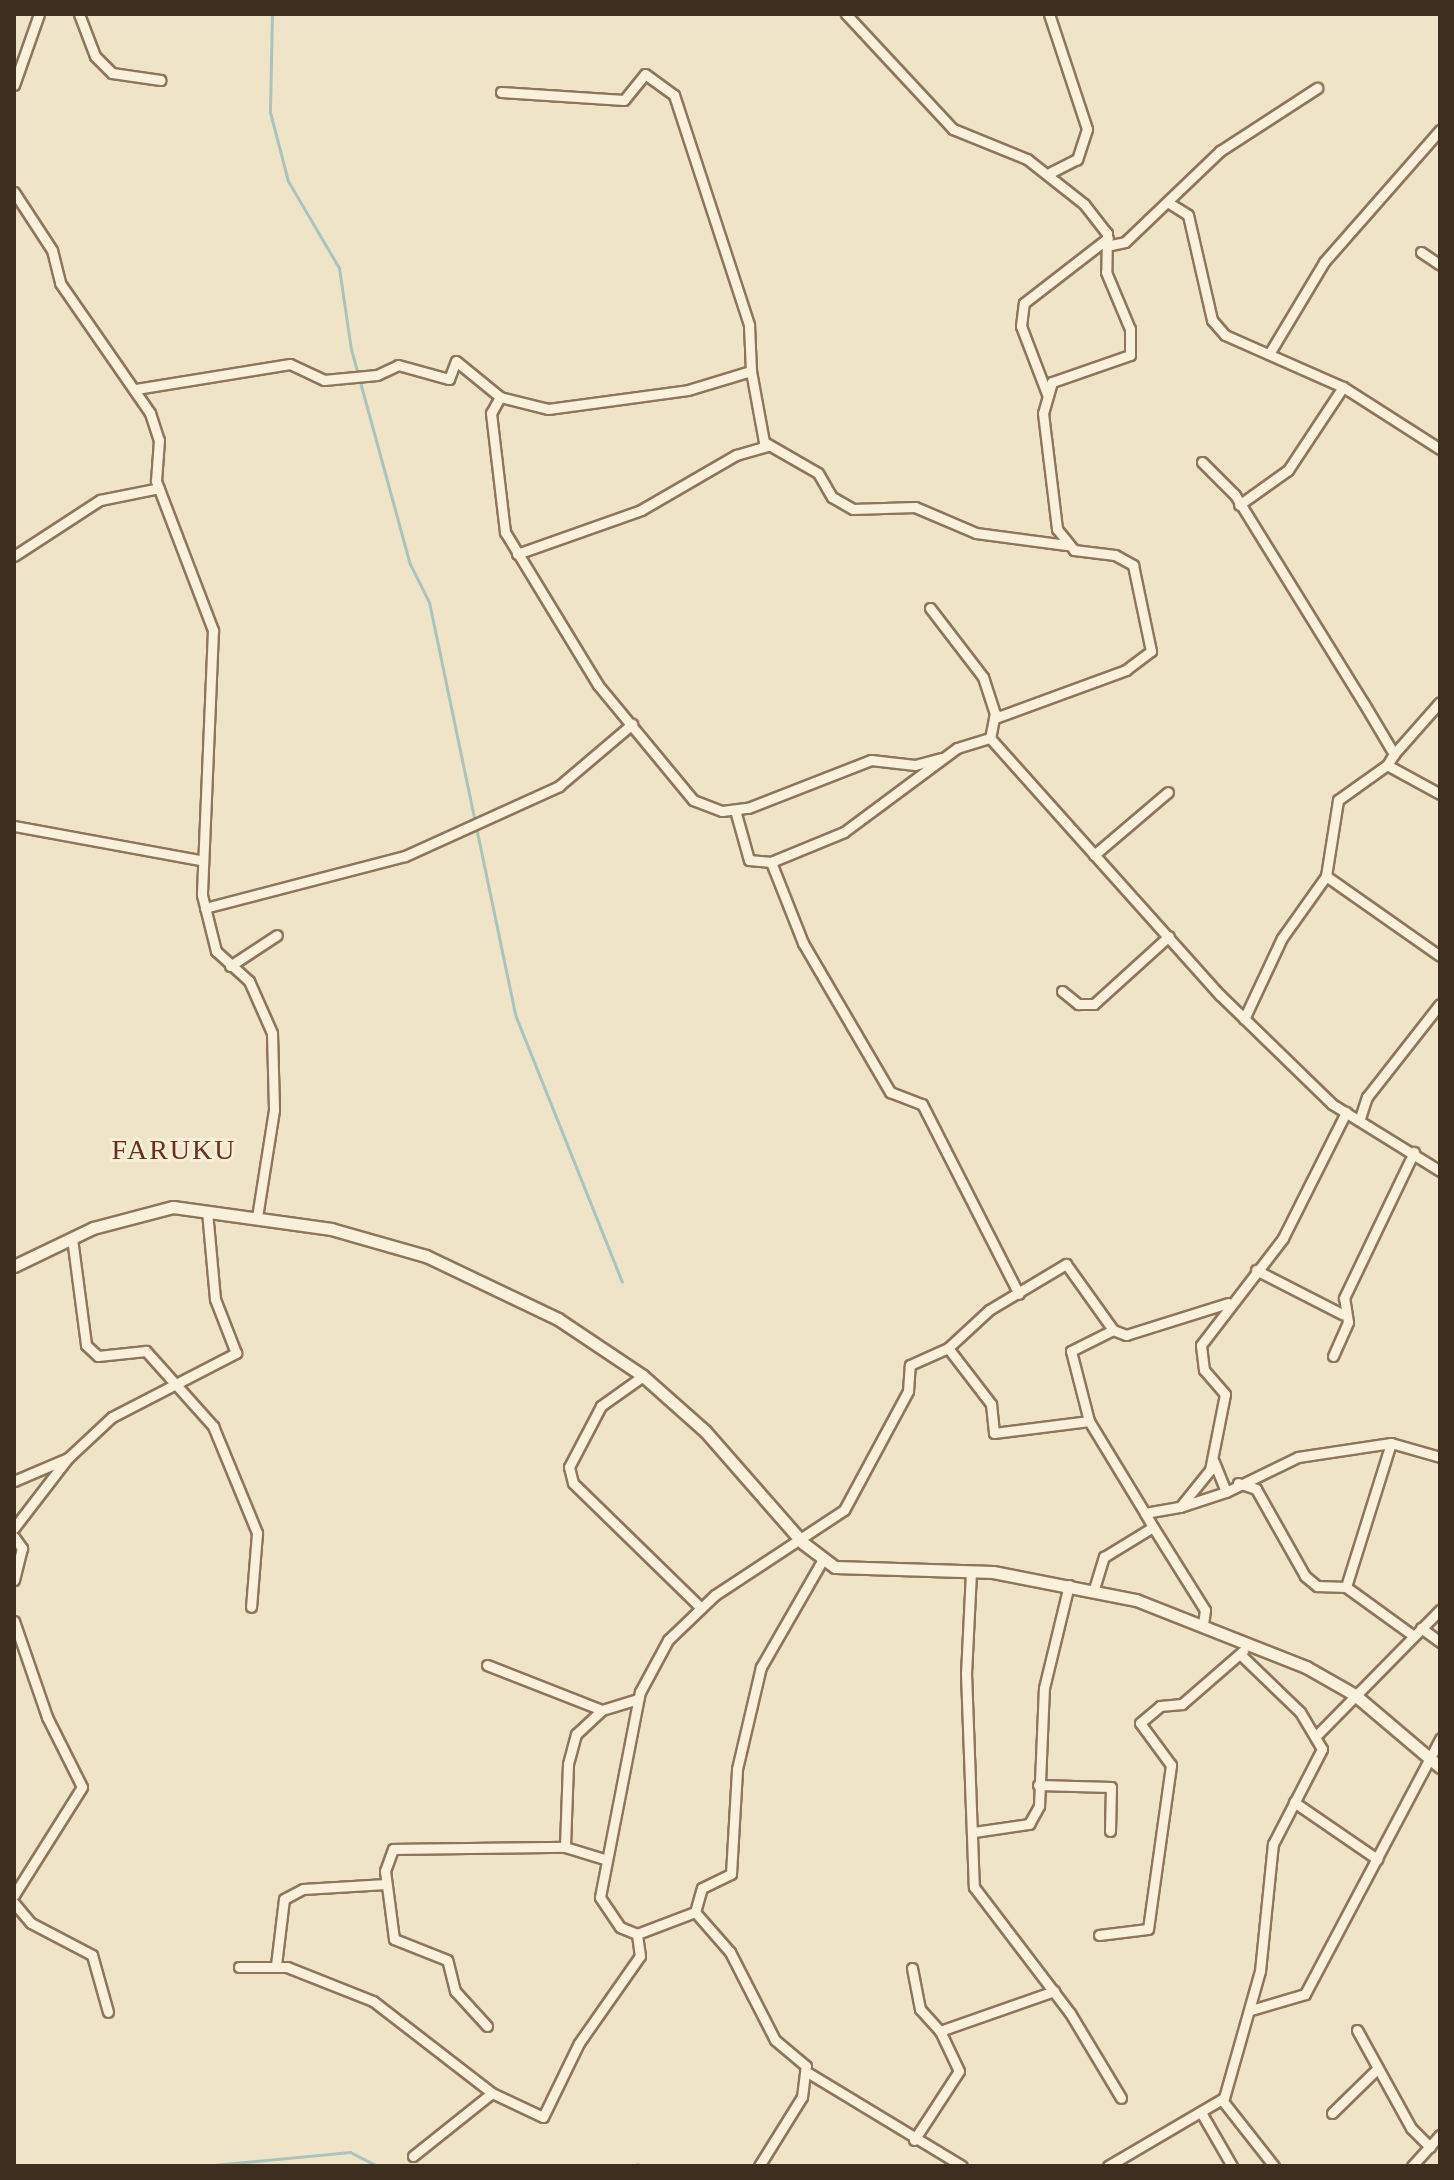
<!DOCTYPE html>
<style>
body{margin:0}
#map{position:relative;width:1454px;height:2180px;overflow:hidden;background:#f0e4c8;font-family:"Times New Roman",serif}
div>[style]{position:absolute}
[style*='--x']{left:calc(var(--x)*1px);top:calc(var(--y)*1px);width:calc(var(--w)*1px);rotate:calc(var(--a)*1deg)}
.stream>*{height:3px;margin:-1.5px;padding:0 1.5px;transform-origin:1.5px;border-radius:1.5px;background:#a9c4bc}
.roads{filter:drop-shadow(2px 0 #8d765c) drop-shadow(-2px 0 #8d765c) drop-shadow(0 2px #8d765c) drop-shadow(0 -2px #8d765c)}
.minor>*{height:9px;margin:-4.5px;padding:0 4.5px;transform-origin:4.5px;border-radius:4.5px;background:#faf1dc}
.tertiary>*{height:11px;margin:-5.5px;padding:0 5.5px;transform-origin:5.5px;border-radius:5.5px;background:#faf1dc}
span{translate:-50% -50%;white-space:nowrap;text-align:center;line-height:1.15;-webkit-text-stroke:6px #f7eed8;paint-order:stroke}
.quarter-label{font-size:28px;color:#6b2e1e;letter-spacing:2px}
.frame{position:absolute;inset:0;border:16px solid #3d2e20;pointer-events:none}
</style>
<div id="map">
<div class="stream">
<div style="--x:272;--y:14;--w:98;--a:91.2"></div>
<div style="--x:270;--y:112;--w:71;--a:75.4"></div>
<div style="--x:288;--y:181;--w:101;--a:59.6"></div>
<div style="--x:339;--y:268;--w:82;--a:81.6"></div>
<div style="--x:351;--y:349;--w:223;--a:74.7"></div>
<div style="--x:410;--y:564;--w:42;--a:63.4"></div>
<div style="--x:429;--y:602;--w:424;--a:78.2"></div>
<div style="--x:516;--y:1017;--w:285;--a:68.2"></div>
<div style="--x:203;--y:2166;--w:148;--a:-5.4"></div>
<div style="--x:350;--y:2152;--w:31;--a:27"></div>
<div style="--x:632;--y:2166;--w:6;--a:-18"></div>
</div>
<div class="roads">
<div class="minor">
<div style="--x:79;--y:14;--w:45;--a:69.1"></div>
<div style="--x:95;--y:56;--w:24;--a:45"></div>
<div style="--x:112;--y:73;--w:49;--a:8.3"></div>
<div style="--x:846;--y:14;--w:157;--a:47.1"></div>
<div style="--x:953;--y:129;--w:80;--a:22.1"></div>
<div style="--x:1027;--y:159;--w:73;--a:38.3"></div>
<div style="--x:1084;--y:204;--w:37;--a:52"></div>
<div style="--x:1107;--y:233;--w:39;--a:91"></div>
<div style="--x:1106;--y:272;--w:62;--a:67.2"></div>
<div style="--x:1130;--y:329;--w:26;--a:90"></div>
<div style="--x:1130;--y:355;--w:83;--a:160.9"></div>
<div style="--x:1052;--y:382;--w:32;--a:106"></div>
<div style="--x:1043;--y:413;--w:117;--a:83.1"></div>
<div style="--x:1057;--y:529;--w:27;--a:51"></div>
<div style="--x:1074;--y:550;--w:41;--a:7"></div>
<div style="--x:1115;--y:555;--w:21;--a:29"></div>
<div style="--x:1133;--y:565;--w:88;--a:78.2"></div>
<div style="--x:1151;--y:651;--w:31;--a:143"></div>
<div style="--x:1126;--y:670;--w:140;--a:159.9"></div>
<div style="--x:1049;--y:14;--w:121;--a:71.7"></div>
<div style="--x:1087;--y:129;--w:32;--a:108"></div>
<div style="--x:1077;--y:159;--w:30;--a:153"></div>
<div style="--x:14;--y:85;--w:75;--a:-70.6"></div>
<div style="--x:501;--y:92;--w:123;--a:3.7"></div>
<div style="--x:624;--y:100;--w:33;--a:-51"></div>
<div style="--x:645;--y:74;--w:36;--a:36"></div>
<div style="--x:674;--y:95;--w:242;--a:71.9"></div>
<div style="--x:749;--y:325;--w:46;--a:87.5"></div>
<div style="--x:14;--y:192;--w:69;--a:56.8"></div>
<div style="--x:52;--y:250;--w:34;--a:76"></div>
<div style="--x:60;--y:283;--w:158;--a:55.3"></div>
<div style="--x:150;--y:413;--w:28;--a:72"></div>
<div style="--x:159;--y:440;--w:41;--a:94.2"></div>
<div style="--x:156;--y:481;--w:160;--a:69.1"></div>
<div style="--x:213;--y:630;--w:265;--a:92.4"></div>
<div style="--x:202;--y:895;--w:58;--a:76"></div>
<div style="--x:216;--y:951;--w:45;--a:42.3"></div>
<div style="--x:249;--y:981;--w:57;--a:66.1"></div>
<div style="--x:272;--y:1033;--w:77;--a:88.5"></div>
<div style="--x:274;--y:1110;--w:108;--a:99"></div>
<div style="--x:1169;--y:203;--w:22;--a:32"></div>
<div style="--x:1188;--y:215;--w:108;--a:77.1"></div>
<div style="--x:1212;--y:320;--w:20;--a:49"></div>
<div style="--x:1225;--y:335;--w:129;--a:23.8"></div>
<div style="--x:1343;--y:387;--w:100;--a:123.5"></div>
<div style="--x:1288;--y:470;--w:60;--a:144.5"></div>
<div style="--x:1111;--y:245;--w:14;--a:-12"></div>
<div style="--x:1125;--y:242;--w:132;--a:-43.8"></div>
<div style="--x:1220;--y:151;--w:116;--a:-33"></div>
<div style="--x:1421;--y:252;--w:23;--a:34"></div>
<div style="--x:1269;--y:354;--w:107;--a:-59.1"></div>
<div style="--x:1324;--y:262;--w:176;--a:-48.7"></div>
<div style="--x:1343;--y:387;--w:115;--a:32.6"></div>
<div style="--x:136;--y:389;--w:156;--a:-9.2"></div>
<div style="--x:290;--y:364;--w:38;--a:25"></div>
<div style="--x:324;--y:380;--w:53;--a:-5.4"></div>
<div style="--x:377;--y:375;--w:23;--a:-25"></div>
<div style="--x:398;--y:365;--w:53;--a:15.4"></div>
<div style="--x:449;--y:379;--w:19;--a:-69"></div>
<div style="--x:456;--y:361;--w:57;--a:39.3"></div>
<div style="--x:500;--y:397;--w:49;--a:14"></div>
<div style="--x:548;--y:409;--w:141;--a:-7.7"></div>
<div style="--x:688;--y:390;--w:66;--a:-16.8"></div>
<div style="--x:751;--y:371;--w:72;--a:79.6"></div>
<div style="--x:764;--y:442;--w:62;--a:29.9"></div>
<div style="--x:818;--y:473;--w:28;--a:60"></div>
<div style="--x:832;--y:497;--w:24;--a:30"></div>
<div style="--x:853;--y:509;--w:62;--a:-1.8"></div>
<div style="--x:915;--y:507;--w:66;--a:23.1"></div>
<div style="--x:976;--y:533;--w:91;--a:7.6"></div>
<div style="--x:1047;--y:394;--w:73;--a:-110.9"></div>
<div style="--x:1021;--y:326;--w:23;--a:-83"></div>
<div style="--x:1024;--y:303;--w:106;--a:-37.7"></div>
<div style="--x:500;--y:397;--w:18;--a:119"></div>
<div style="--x:491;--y:413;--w:120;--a:83.3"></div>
<div style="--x:505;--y:532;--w:179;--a:58.7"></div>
<div style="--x:598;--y:685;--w:149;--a:50.4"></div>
<div style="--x:693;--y:800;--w:31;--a:21"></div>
<div style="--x:722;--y:811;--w:26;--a:-7"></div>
<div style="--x:748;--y:808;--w:132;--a:-21.3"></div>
<div style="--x:871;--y:760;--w:44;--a:6.5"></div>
<div style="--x:915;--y:765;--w:27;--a:-15"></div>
<div style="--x:1202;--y:462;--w:47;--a:45"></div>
<div style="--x:1235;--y:495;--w:243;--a:58.3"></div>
<div style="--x:1363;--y:702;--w:61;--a:59.2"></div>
<div style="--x:1394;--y:754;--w:13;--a:122"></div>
<div style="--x:517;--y:554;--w:132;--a:-19.5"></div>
<div style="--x:641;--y:510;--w:110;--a:-30.1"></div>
<div style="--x:736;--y:455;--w:33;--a:-16"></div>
<div style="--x:14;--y:556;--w:103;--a:-33.1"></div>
<div style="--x:100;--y:500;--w:60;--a:-11.5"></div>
<div style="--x:930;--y:608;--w:87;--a:52.5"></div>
<div style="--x:983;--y:677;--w:38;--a:72"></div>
<div style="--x:995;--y:713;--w:25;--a:101"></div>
<div style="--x:1394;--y:754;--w:69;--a:-48.5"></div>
<div style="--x:735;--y:810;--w:52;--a:74.4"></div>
<div style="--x:749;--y:860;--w:22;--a:5"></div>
<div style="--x:771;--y:862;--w:79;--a:-22.3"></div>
<div style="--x:844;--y:832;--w:141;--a:-36.6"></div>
<div style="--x:957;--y:748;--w:34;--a:-17"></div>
<div style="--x:990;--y:738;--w:345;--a:48.2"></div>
<div style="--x:1220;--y:995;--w:156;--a:44.2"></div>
<div style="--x:1332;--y:1104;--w:127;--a:31.8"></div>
<div style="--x:14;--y:826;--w:189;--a:10.4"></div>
<div style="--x:1094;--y:855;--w:97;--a:-40.4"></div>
<div style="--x:771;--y:862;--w:87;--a:68.4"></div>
<div style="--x:803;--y:943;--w:173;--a:59.7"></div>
<div style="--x:890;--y:1092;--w:34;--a:21"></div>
<div style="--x:922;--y:1104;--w:213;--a:63"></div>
<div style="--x:1326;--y:876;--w:139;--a:35.1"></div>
<div style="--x:205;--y:908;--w:207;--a:-14.6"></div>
<div style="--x:405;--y:856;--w:169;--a:-24.4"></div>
<div style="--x:559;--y:786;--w:96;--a:-40.3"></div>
<div style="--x:230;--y:966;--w:56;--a:-33.4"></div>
<div style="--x:1062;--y:991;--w:21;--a:39"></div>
<div style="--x:1078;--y:1004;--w:16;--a:0"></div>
<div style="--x:1094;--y:1004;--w:101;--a:-42.2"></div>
<div style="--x:1244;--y:1019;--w:89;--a:-64.9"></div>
<div style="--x:1282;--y:938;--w:76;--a:-54.6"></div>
<div style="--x:1326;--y:876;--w:77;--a:-81"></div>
<div style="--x:1338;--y:800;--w:60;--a:-35.5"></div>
<div style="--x:1387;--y:765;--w:60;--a:28.7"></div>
<div style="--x:1360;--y:1118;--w:22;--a:-72"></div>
<div style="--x:1367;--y:1097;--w:118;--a:-51.9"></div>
<div style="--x:72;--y:1238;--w:108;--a:82.5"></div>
<div style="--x:86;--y:1345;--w:16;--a:43"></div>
<div style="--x:98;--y:1356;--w:48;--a:-5.9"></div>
<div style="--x:146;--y:1351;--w:101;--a:48.2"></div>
<div style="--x:213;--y:1426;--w:116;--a:67.6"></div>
<div style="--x:257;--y:1533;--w:74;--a:94.6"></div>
<div style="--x:1256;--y:1270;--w:97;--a:27.1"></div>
<div style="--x:1113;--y:1330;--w:14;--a:21"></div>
<div style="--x:1126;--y:1335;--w:107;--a:-17.4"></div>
<div style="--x:948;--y:1348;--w:71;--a:52.5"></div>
<div style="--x:991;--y:1404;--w:29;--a:84"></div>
<div style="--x:994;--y:1433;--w:96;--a:-7.2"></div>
<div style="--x:1089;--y:1421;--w:108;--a:58.7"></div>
<div style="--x:1333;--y:1356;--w:37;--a:-66"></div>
<div style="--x:1348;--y:1322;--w:24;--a:-99"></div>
<div style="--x:1344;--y:1298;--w:162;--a:-64.4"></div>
<div style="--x:643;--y:1376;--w:52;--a:144.5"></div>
<div style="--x:601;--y:1406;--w:69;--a:117.7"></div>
<div style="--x:569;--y:1467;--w:16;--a:76"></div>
<div style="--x:573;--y:1483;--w:179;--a:44.3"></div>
<div style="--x:1391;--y:1443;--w:51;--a:15.9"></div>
<div style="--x:1214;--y:1462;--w:32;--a:68"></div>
<div style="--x:1226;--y:1492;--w:80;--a:-25.9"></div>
<div style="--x:1298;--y:1457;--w:94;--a:-8.6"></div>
<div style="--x:1391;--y:1443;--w:151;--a:107.4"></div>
<div style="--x:1346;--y:1587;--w:80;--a:35.9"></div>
<div style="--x:14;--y:1481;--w:59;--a:-23.1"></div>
<div style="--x:1238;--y:1483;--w:19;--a:18"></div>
<div style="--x:1256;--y:1489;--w:100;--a:60.6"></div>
<div style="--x:1305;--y:1576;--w:16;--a:40"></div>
<div style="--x:1317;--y:1586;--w:29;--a:2"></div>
<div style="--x:1180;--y:1507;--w:48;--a:-18.1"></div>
<div style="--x:1153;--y:1527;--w:98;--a:57.9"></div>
<div style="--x:1205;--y:1610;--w:14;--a:98"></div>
<div style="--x:14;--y:1528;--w:88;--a:-52.4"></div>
<div style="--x:68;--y:1458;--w:60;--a:-43"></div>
<div style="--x:112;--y:1417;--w:140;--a:-27.3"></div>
<div style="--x:236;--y:1353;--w:58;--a:-111.3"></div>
<div style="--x:215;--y:1299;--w:88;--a:-95.2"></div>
<div style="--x:14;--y:1537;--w:14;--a:54"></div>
<div style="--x:22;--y:1548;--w:33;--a:104"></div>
<div style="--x:971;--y:1572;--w:101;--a:92.8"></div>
<div style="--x:966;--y:1673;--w:214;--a:87.9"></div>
<div style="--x:974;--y:1887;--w:158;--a:52.7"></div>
<div style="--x:1070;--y:2013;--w:99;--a:59"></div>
<div style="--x:1094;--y:1589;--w:34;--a:-73"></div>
<div style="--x:1104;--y:1557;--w:57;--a:-31.5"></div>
<div style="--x:1153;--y:1527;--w:16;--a:-120"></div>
<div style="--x:1145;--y:1513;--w:36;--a:-10"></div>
<div style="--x:1180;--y:1507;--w:48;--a:-51"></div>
<div style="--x:1210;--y:1470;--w:77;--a:-78.8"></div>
<div style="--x:1225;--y:1394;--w:32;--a:-131"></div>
<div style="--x:1204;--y:1370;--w:25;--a:-97"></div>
<div style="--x:1201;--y:1345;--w:135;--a:-52.5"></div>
<div style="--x:1283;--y:1238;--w:141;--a:-63.4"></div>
<div style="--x:14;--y:1621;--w:102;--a:71"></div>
<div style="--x:47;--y:1717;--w:78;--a:63.4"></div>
<div style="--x:82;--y:1787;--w:128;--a:122.2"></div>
<div style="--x:1421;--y:1628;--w:24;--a:36"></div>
<div style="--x:487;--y:1665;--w:123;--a:21.4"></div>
<div style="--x:602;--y:1710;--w:38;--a:-17"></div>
<div style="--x:602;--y:1710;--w:35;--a:137"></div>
<div style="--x:576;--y:1734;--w:31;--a:105"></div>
<div style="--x:568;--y:1764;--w:83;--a:92.1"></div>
<div style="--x:565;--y:1847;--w:41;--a:17.1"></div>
<div style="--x:1318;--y:1734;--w:174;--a:-45.5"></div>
<div style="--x:1038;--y:1785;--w:73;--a:1.6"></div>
<div style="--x:1111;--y:1787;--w:44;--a:91.3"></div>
<div style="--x:1294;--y:1802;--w:101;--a:34.5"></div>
<div style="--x:974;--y:1832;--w:56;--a:-8.3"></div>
<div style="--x:1029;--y:1824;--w:21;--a:-61"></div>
<div style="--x:1039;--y:1806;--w:118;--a:-87.6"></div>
<div style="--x:1044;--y:1688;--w:106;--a:-76.4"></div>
<div style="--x:14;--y:1903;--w:26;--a:50"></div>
<div style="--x:31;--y:1923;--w:69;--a:27.7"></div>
<div style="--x:92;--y:1955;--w:59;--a:74.3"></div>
<div style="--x:695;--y:1912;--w:25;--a:-74"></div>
<div style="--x:702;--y:1888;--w:32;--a:-26"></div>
<div style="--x:731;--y:1874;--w:105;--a:-86.7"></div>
<div style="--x:737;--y:1769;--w:105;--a:-76.8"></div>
<div style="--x:761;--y:1667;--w:125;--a:-60.1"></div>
<div style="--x:1099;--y:1935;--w:49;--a:-7"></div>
<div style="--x:1148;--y:1929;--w:166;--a:-82"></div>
<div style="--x:1171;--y:1765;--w:52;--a:-126.4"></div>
<div style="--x:1140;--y:1723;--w:26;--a:-40"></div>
<div style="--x:1160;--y:1706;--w:22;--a:-5"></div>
<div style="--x:1182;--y:1704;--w:81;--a:-41"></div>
<div style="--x:276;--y:1965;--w:66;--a:-83.1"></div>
<div style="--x:284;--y:1899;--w:21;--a:-28"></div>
<div style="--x:303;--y:1889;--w:83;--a:-3.4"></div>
<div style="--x:239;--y:1967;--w:48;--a:0"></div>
<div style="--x:287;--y:1967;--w:92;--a:21.6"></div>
<div style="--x:373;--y:2001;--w:150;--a:37.7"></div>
<div style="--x:912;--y:1968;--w:42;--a:79"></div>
<div style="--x:920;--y:2009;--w:30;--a:48"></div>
<div style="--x:1251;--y:2010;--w:56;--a:-16.5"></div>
<div style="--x:1305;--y:1994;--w:289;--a:-62.1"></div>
<div style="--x:487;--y:2026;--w:47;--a:-132.4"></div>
<div style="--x:455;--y:1991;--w:32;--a:-104"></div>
<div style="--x:447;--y:1960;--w:57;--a:-158.4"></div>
<div style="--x:394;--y:1939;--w:69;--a:-97.5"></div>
<div style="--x:385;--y:1871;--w:23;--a:-70"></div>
<div style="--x:393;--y:1849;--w:172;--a:-0.7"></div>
<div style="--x:1357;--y:2030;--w:112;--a:61.1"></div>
<div style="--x:1411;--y:2128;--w:27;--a:45"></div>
<div style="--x:807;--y:2072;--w:181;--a:31.2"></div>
<div style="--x:1222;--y:2100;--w:84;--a:51.8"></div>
<div style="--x:1332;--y:2113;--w:64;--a:-44.4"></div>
<div style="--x:1202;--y:2114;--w:60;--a:60"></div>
<div style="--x:914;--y:2140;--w:82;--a:-56.9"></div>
<div style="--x:959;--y:2071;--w:44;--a:-115.4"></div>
<div style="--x:940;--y:2031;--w:121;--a:-19.3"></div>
<div style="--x:413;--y:2156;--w:101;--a:-38.6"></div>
<div style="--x:492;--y:2093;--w:56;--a:25.2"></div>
<div style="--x:543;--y:2117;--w:82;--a:-64.1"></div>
<div style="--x:579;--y:2043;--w:106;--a:-55"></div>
<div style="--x:640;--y:1956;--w:22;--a:-98"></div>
<div style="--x:759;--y:2166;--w:81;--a:-58.1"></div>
<div style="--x:802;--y:2097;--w:31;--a:-83"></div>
<div style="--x:806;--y:2066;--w:40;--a:-140"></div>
<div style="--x:775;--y:2040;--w:99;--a:-117.1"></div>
<div style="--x:730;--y:1952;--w:53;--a:-131.2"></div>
<div style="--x:695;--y:1912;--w:62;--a:159.2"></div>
<div style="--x:637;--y:1934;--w:18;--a:-158"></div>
<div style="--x:620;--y:1927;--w:36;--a:-124"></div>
<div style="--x:600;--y:1897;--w:209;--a:-79"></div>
<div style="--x:640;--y:1692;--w:59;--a:-61.7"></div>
<div style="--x:668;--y:1640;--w:65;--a:-43.8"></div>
<div style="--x:715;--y:1595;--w:154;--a:-33.4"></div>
<div style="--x:844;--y:1510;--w:135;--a:-61.7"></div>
<div style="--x:908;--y:1391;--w:26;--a:-86"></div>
<div style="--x:910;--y:1365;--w:42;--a:-24.1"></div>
<div style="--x:948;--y:1348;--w:56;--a:-42.8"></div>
<div style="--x:989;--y:1310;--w:90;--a:-30.9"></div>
<div style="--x:1066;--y:1264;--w:81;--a:54.5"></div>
<div style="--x:1113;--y:1330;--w:47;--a:153.4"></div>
<div style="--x:1071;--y:1351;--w:72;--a:75.6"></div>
<div style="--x:1108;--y:2166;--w:134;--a:-30.4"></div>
<div style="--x:1224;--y:2098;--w:132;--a:-74.2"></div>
<div style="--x:1260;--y:1971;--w:128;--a:-84.2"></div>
<div style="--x:1273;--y:1844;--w:107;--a:-62.7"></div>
<div style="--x:1322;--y:1749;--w:43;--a:-120.7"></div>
<div style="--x:1300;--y:1712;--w:81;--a:-136"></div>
<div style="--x:1412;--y:2166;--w:42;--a:-47.9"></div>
</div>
<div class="tertiary">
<div style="--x:14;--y:1266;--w:88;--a:-25.7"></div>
<div style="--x:93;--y:1228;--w:83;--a:-14.7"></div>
<div style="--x:173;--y:1207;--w:160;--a:7.9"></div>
<div style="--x:331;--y:1229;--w:99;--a:15.9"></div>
<div style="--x:426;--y:1256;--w:146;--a:25.5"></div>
<div style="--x:558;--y:1319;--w:102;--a:33.8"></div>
<div style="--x:643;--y:1376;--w:83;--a:41.6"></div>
<div style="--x:705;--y:1431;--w:149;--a:48.8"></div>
<div style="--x:803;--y:1543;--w:40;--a:37"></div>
<div style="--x:835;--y:1567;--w:158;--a:1.8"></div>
<div style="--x:993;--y:1572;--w:146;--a:11.1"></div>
<div style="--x:1136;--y:1600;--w:183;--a:21.5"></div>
<div style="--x:1306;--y:1667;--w:56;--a:29.7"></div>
<div style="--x:1355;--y:1695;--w:111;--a:40.3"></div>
</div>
</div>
<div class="quarter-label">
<span style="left:174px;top:1150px">FARUKU</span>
</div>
<div class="frame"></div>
</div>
